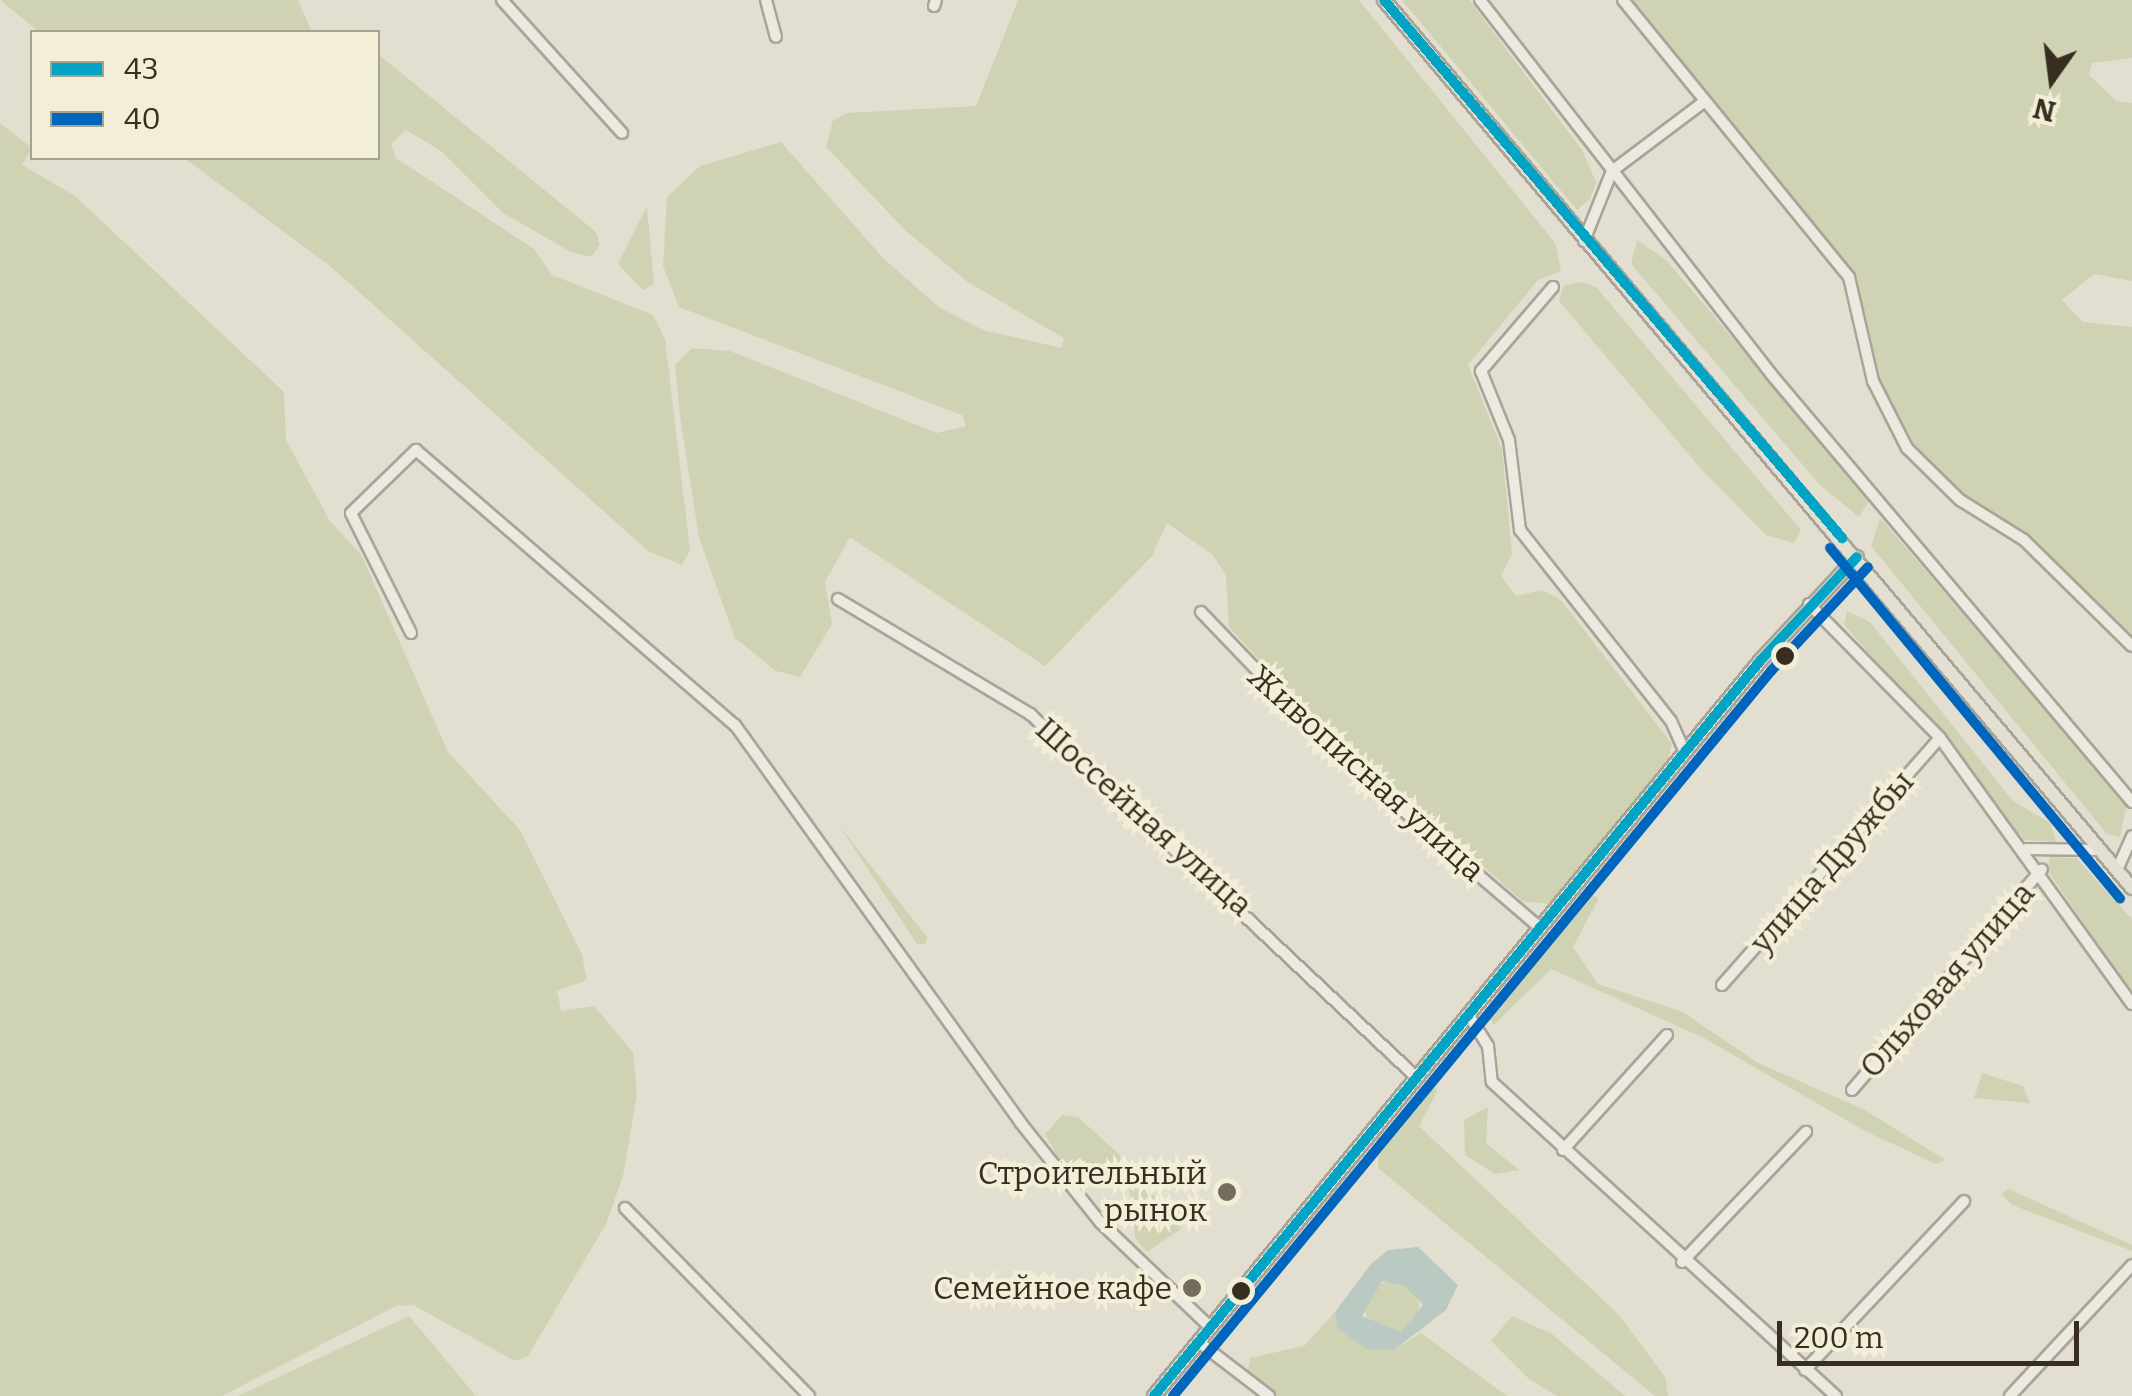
<!DOCTYPE html>
<meta charset="utf-8">
<style>
body{margin:0}
#map{position:relative;width:2132px;height:1396px;overflow:hidden;background:#e3dfd0;font-family:Bitter,serif}
div>[style]{position:absolute}
[style*='--x']{left:calc(var(--x)*1px);top:calc(var(--y)*1px);width:calc(var(--w)*1px);rotate:calc(var(--a)*1deg)}
.green>*{inset:0;background:#cfd3b3}
.round{border-radius:50%}
.water>*{inset:0;background:#bac9c1}
.roads{filter:drop-shadow(2px 0 #a9a498) drop-shadow(-2px 0 #a9a498) drop-shadow(0 2px #a9a498) drop-shadow(0 -2px #a9a498)}
.minor>*{height:10px;margin:-5px;padding:0 5px;transform-origin:5px;border-radius:5px;background:#ece9e1}
.major>*{height:12px;margin:-6px;padding:0 6px;transform-origin:6px;border-radius:6px;background:#e3e0d3}
.bus-1>*{height:10px;margin:-5px;padding:0 5px;transform-origin:5px;border-radius:5px;background:#03a3c5}
.bus-2>*{height:10px;margin:-5px;padding:0 5px;transform-origin:5px;border-radius:5px;background:#0065bd}
.dots>*{width:28px;height:28px;translate:-50% -50%;box-sizing:border-box;border:5px solid #f3eed7;border-radius:50%}
span{translate:-50% -50%;white-space:nowrap;text-align:center;line-height:1.15;-webkit-text-stroke:8px #f3eed7;paint-order:stroke}
.street-label{font-size:32px;color:#372e21}
.poi-label{font-size:32px;color:#372e21}
.right{translate:-100% -50%;text-align:right}
.legend{position:absolute;left:30px;top:30px;width:350px;height:130px;box-sizing:border-box;background:#f3eed7;border:2px solid #a8a18e;margin:0;padding:12px 18px;list-style:none;font-size:30px;color:#372e21}
.legend li{display:flex;align-items:center;gap:20px;height:50px}
.legend b{width:50px;border:2px solid #a8a18e}
.north{position:absolute;left:2002px;top:30px;width:100px;height:100px;-webkit-text-stroke:8px #f3eed7;paint-order:stroke;rotate:194deg;font-size:28px;font-weight:700;line-height:40px;text-align:center;color:#372e21}
.north::after{content:'';display:block;margin:auto;width:35px;height:45px;background:#372e21;clip-path:polygon(50% 0,100% 100%,50% 72%,0 100%)}
.scale{position:absolute;left:1777px;top:1321px;width:302px;height:45px;box-sizing:border-box;border:5px solid #372e21;border-top:0;padding-left:12px;font-size:30px;line-height:35px;white-space:nowrap;color:#372e21;-webkit-text-stroke:8px #f3eed7;paint-order:stroke}
</style>
<div id="map">
<div class="green">
<div style="clip-path:polygon(0 0,298px 0,312px 32px,39px 32px)"></div>
<div style="clip-path:polygon(1018px 0,1359px 0,1556px 244px,1561px 271px,1538px 280px,1468px 365px,1502px 449px,1512px 554px,1501px 576px,1516px 596px,1542px 590px,1561px 600px,1672px 744px,1668px 761px,1549px 904px,1522px 901px,1288px 691px,1229px 627px,1226px 576px,1213px 555px,1167px 523px,1152px 556px,1045px 666px,850px 537px,825px 582px,832px 624px,800px 677px,776px 671px,735px 638px,699px 538px,680px 416px,675px 365px,692px 348px,730px 351px,937px 433px,966px 426px,962px 415px,679px 307px,663px 266px,667px 197px,700px 166px,781px 142px,883px 258px,940px 308px,983px 330px,1062px 348px,1064px 338px,969px 283px,906px 231px,826px 147px,833px 120px,847px 113px,976px 106px)"></div>
<div style="clip-path:polygon(1402px 0,1469px 0,1582px 150px,1596px 182px,1590px 199px,1577px 210px)"></div>
<div style="clip-path:polygon(1627px 0,2132px 0,2132px 58px,2092px 63px,2089px 75px,2116px 101px,2132px 103px,2132px 281px,2094px 274px,2062px 300px,2083px 322px,2132px 327px,2132px 641px,2026px 537px,1962px 498px,1908px 443px,1876px 380px,1852px 275px)"></div>
<div style="clip-path:polygon(378px 54px,596px 232px,600px 245px,591px 257px,571px 252px,503px 213px,441px 151px,406px 130px,391px 144px,396px 158px,534px 249px,552px 275px,653px 315px,665px 339px,690px 550px,682px 565px,648px 551px,330px 266px,184px 158px,378px 158px)"></div>
<div style="clip-path:polygon(0 123px,32px 148px,22px 165px,75px 196px,284px 392px,286px 440px,330px 521px,362px 556px,448px 752px,520px 830px,582px 955px,587px 980px,557px 991px,561px 1011px,594px 1006px,633px 1052px,637px 1094px,623px 1176px,606px 1224px,528px 1356px,515px 1361px,413px 1305px,396px 1306px,222px 1396px,0 1396px)"></div>
<div style="clip-path:polygon(647px 206px,654px 284px,643px 290px,618px 264px)"></div>
<div style="clip-path:polygon(1637px 240px,1666px 260px,1854px 480px,1869px 501px,1859px 517px,1820px 485px,1631px 264px)"></div>
<div style="clip-path:polygon(1582px 282px,1596px 287px,1801px 530px,1794px 543px,1766px 535px,1702px 470px,1559px 301px,1564px 285px)"></div>
<div style="clip-path:polygon(1880px 518px,2127px 802px,2120px 837px,2107px 834px,1871px 546px)"></div>
<div style="clip-path:polygon(1847px 611px,1870px 622px,2013px 801px,2050px 823px,2056px 842px,2024px 840px,1844px 624px)"></div>
<div style="clip-path:polygon(838px 824px,927px 937px,925px 944px,917px 944px)"></div>
<div style="clip-path:polygon(2050px 857px,2076px 858px,2132px 919px,2132px 995px,2048px 871px)"></div>
<div style="clip-path:polygon(1585px 891px,1599px 898px,1573px 947px,1598px 984px,1683px 1012px,1758px 1063px,1863px 1109px,1946px 1160px,1936px 1164px,1865px 1131px,1704px 1038px,1551px 969px,1494px 1025px,1488px 1017px)"></div>
<div style="clip-path:polygon(1982px 1073px,2023px 1086px,2030px 1103px,1974px 1098px)"></div>
<div style="clip-path:polygon(1433px 1083px,1437px 1092px,1419px 1126px,1619px 1315px,1666px 1378px,1668px 1396px,1655px 1396px,1378px 1168px,1379px 1147px)"></div>
<div style="clip-path:polygon(1488px 1107px,1486px 1143px,1519px 1170px,1495px 1174px,1465px 1155px,1464px 1120px)"></div>
<div style="clip-path:polygon(1062px 1115px,1078px 1117px,1120px 1155px,1123px 1171px,1092px 1184px,1061px 1163px,1045px 1134px)"></div>
<div style="clip-path:polygon(1129px 1189px,1148px 1189px,1181px 1229px,1147px 1252px,1135px 1238px)"></div>
<div style="clip-path:polygon(2009px 1189px,2132px 1245px,2132px 1251px,2012px 1205px,2001px 1194px)"></div>
<div class="round" style="left:1365px;top:1281px;width:54px;height:54px"></div>
<div style="clip-path:polygon(1335px 1312px,1337px 1328px,1394px 1350px,1421px 1333px,1507px 1396px,1278px 1396px,1247px 1374px,1250px 1358px,1304px 1346px)"></div>
<div style="clip-path:polygon(409px 1316px,476px 1396px,238px 1396px)"></div>
<div style="clip-path:polygon(1512px 1316px,1552px 1334px,1625px 1396px,1557px 1396px,1529px 1379px,1491px 1341px)"></div>
</div>
<div class="water">
<div style="clip-path:polygon(evenodd,1418px 1247px,1458px 1285px,1446px 1310px,1394px 1350px,1367px 1349px,1337px 1328px,1335px 1312px,1371px 1264px,1388px 1250px,1418px 1247px,1382px 1281px,1404px 1285px,1423px 1305px,1401px 1332px,1362px 1316px,1382px 1281px)"></div>
</div>
<div class="roads">
<div class="minor">
<div style="--x:502;--y:0;--w:179;--a:47.9"></div>
<div style="--x:766;--y:0;--w:38;--a:75"></div>
<div style="--x:1480;--y:0;--w:474;--a:52.1"></div>
<div style="--x:1771;--y:374;--w:560;--a:49.85"></div>
<div style="--x:1623;--y:0;--w:357;--a:50.8"></div>
<div style="--x:1849;--y:277;--w:107;--a:77"></div>
<div style="--x:1873;--y:381;--w:75;--a:63.1"></div>
<div style="--x:1907;--y:448;--w:74;--a:44.5"></div>
<div style="--x:1960;--y:500;--w:75;--a:32"></div>
<div style="--x:2024;--y:540;--w:151;--a:44.5"></div>
<div style="--x:934;--y:6;--w:6;--a:-72"></div>
<div style="--x:1584;--y:241;--w:75;--a:-68.2"></div>
<div style="--x:1612;--y:171;--w:116;--a:-37"></div>
<div style="--x:1553;--y:287;--w:111;--a:130.6"></div>
<div style="--x:1481;--y:371;--w:74;--a:67.9"></div>
<div style="--x:1509;--y:440;--w:91;--a:83"></div>
<div style="--x:1520;--y:530;--w:243;--a:51.7"></div>
<div style="--x:1671;--y:721;--w:35;--a:66"></div>
<div style="--x:838;--y:599;--w:224;--a:30.9"></div>
<div style="--x:1030;--y:714;--w:530;--a:43.24"></div>
<div style="--x:1809;--y:604;--w:187;--a:45.6"></div>
<div style="--x:1940;--y:738;--w:328;--a:54.2"></div>
<div style="--x:1201;--y:612;--w:195;--a:46.2"></div>
<div style="--x:1336;--y:753;--w:267;--a:40.6"></div>
<div style="--x:411;--y:633;--w:134;--a:-116.6"></div>
<div style="--x:351;--y:513;--w:91;--a:-44.1"></div>
<div style="--x:416;--y:450;--w:421;--a:40.8"></div>
<div style="--x:735;--y:725;--w:489;--a:54.3"></div>
<div style="--x:1020;--y:1122;--w:128;--a:51.3"></div>
<div style="--x:1100;--y:1222;--w:153;--a:43.7"></div>
<div style="--x:2026;--y:849;--w:74;--a:0.8"></div>
<div style="--x:2117;--y:870;--w:37;--a:-66"></div>
<div style="--x:1722;--y:985;--w:329;--a:-48.6"></div>
<div style="--x:1468;--y:1014;--w:38;--a:58"></div>
<div style="--x:1488;--y:1046;--w:36;--a:84"></div>
<div style="--x:1492;--y:1082;--w:466;--a:42.4"></div>
<div style="--x:1852;--y:1090;--w:291;--a:-49.3"></div>
<div style="--x:1563;--y:1150;--w:155;--a:-47.9"></div>
<div style="--x:625;--y:1208;--w:263;--a:45.6"></div>
<div style="--x:1682;--y:1262;--w:180;--a:-46.4"></div>
<div style="--x:1200;--y:1343;--w:87;--a:37.5"></div>
<div style="--x:1805;--y:1370;--w:232;--a:-46.7"></div>
<div style="--x:2010;--y:1396;--w:179;--a:-47"></div>
</div>
<div class="major">
<div style="--x:1384;--y:0;--w:1161;--a:49.89"></div>
<div style="--x:1154;--y:1396;--w:953;--a:-50.49"></div>
<div style="--x:1760;--y:661;--w:142;--a:-47"></div>
</div>
</div>
<div class="bus-1">
<div style="--x:1384;--y:0;--w:707;--a:49.59"></div>
<div style="--x:1154;--y:1396;--w:953;--a:-50.49"></div>
<div style="--x:1760;--y:661;--w:142;--a:-47"></div>
</div>
<div class="bus-2">
<div style="--x:1830;--y:548;--w:455;--a:50.4"></div>
<div style="--x:1173;--y:1396;--w:940;--a:-50.48"></div>
<div style="--x:1771;--y:671;--w:142;--a:-47"></div>
</div>
<div class="dots">
<div style="left:1785px;top:656px;background:#372e21"></div>
<div style="left:1227px;top:1192px;background:#736c5e"></div>
<div style="left:1192px;top:1288px;background:#736c5e"></div>
<div style="left:1241px;top:1291px;background:#372e21"></div>
</div>
<div class="street-label">
<span style="left:1366px;top:773px;rotate:42deg">Живописная улица</span>
<span style="left:1144px;top:817px;rotate:42deg">Шоссейная улица</span>
<span style="left:1832px;top:862px;rotate:-49deg">улица Дружбы</span>
<span style="left:1947px;top:980px;rotate:-49deg">Ольховая улица</span>
</div>
<div class="poi-label">
<span class="right" style="left:1207px;top:1192px">Строительный<br>рынок</span>
<span class="right" style="left:1172px;top:1288px">Семейное кафе</span>
</div>
<ul class="legend">
<li><b style="height:12px;background:#03a3c5"></b>43</li>
<li><b style="height:12px;background:#0065bd"></b>40</li>
</ul>
<div class="north">N</div>
<div class="scale">200 m</div>
</div>
